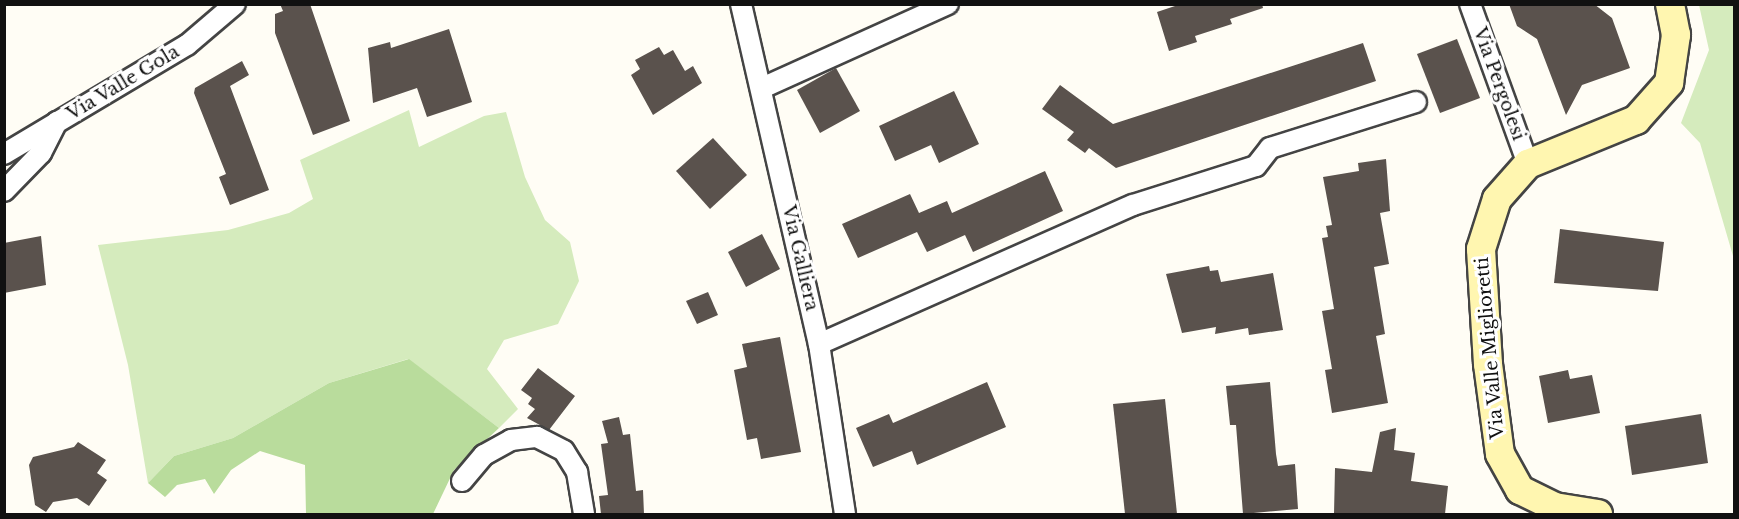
<!DOCTYPE html>
<style>
body{margin:0}
#map{position:relative;width:1739px;height:519px;overflow:hidden;background:#fffdf5;font-family:"Libre Baskerville",serif}
div>[style]{position:absolute}
[style*='--x']{left:calc(var(--x)*1px);top:calc(var(--y)*1px);width:calc(var(--w)*1px);rotate:calc(var(--a)*1deg)}
.green>*{inset:0;background:#d5ebbd}
.forest>*{inset:0;background:#b9dc9c}
.building>*{inset:0;background:#5a524d}
.roads{filter:drop-shadow(2px 0 #444) drop-shadow(-2px 0 #444) drop-shadow(0 2px #444) drop-shadow(0 -2px #444)}
.street>*{height:20px;margin:-10px;padding:0 10px;transform-origin:10px;border-radius:10px;background:#fff}
.secondary>*{height:28px;margin:-14px;padding:0 14px;transform-origin:14px;border-radius:14px;background:#fff6b0}
span{translate:-50% -50%;white-space:nowrap;text-align:center;line-height:1.15;-webkit-text-stroke:6px #fff;paint-order:stroke}
.street-label{font-size:18px;color:#111}
.frame{position:absolute;inset:0;border:6px solid #111;pointer-events:none}
</style>
<div id="map">
<div class="green">
<div style="clip-path:polygon(1699px 5px,1734px 5px,1733px 256px,1700px 143px,1681px 123px,1709px 50px)"></div>
<div style="clip-path:polygon(409px 110px,419px 147px,484px 116px,506px 112px,525px 177px,545px 220px,570px 242px,579px 281px,558px 324px,504px 340px,487px 369px,518px 409px,499px 428px,408px 359px,329px 383px,233px 438px,174px 456px,148px 483px,128px 365px,98px 245px,228px 230px,289px 213px,313px 199px,300px 160px)"></div>
</div>
<div class="forest">
<div style="clip-path:polygon(409px 359px,499px 428px,454px 470px,433px 514px,306px 514px,305px 465px,260px 451px,231px 470px,214px 494px,205px 479px,177px 485px,165px 497px,148px 483px,174px 456px,233px 438px,329px 383px)"></div>
</div>
<div class="building">
<div style="clip-path:polygon(280px 4px,310px 4px,350px 121px,313px 135px,275px 33px,275px 14px,283px 11px)"></div>
<div style="clip-path:polygon(1181px 4px,1262px 4px,1263px 8px,1230px 19px,1232px 24px,1195px 36px,1197px 42px,1169px 51px,1157px 12px)"></div>
<div style="clip-path:polygon(1509px 4px,1594px 4px,1612px 18px,1630px 68px,1582px 85px,1566px 115px,1537px 39px,1517px 26px)"></div>
<div style="clip-path:polygon(449px 29px,472px 102px,427px 117px,417px 88px,373px 103px,368px 48px,390px 42px,391px 48px)"></div>
<div style="clip-path:polygon(1457px 39px,1480px 98px,1440px 113px,1417px 54px)"></div>
<div style="clip-path:polygon(1363px 43px,1376px 81px,1116px 168px,1089px 148px,1085px 153px,1067px 140px,1074px 132px,1042px 109px,1060px 85px,1113px 124px)"></div>
<div style="clip-path:polygon(659px 47px,664px 55px,673px 50px,685px 71px,693px 66px,702px 83px,653px 115px,631px 75px,640px 69px,635px 60px)"></div>
<div style="clip-path:polygon(242px 61px,249px 75px,230px 86px,269px 190px,230px 205px,219px 177px,226px 174px,194px 93px,195px 88px)"></div>
<div style="clip-path:polygon(836px 68px,860px 111px,820px 133px,797px 90px)"></div>
<div style="clip-path:polygon(954px 91px,979px 144px,939px 163px,931px 145px,895px 161px,879px 126px)"></div>
<div style="clip-path:polygon(713px 138px,747px 175px,710px 209px,676px 171px)"></div>
<div style="clip-path:polygon(1386px 159px,1390px 211px,1380px 213px,1389px 264px,1374px 267px,1385px 334px,1376px 336px,1388px 403px,1332px 413px,1325px 370px,1332px 369px,1322px 311px,1334px 309px,1322px 238px,1328px 237px,1326px 226px,1332px 225px,1323px 177px,1359px 171px,1358px 163px)"></div>
<div style="clip-path:polygon(1045px 171px,1063px 211px,973px 252px,965px 235px,927px 252px,917px 232px,858px 258px,842px 224px,910px 194px,919px 213px,947px 201px,952px 213px)"></div>
<div style="clip-path:polygon(1560px 229px,1664px 242px,1658px 291px,1554px 283px)"></div>
<div style="clip-path:polygon(762px 234px,780px 269px,746px 287px,728px 252px)"></div>
<div style="clip-path:polygon(41px 236px,46px 285px,4px 293px,4px 243px)"></div>
<div style="clip-path:polygon(1209px 266px,1210px 271px,1218px 270px,1221px 282px,1273px 273px,1283px 330px,1249px 335px,1248px 328px,1215px 334px,1216px 327px,1182px 333px,1166px 274px)"></div>
<div style="clip-path:polygon(708px 292px,718px 315px,697px 324px,686px 301px)"></div>
<div style="clip-path:polygon(780px 337px,801px 452px,761px 459px,757px 438px,747px 440px,734px 370px,747px 367px,742px 344px)"></div>
<div style="clip-path:polygon(538px 368px,575px 396px,549px 430px,527px 418px,535px 409px,528px 404px,532px 398px,521px 390px)"></div>
<div style="clip-path:polygon(1568px 370px,1570px 379px,1592px 375px,1600px 413px,1548px 423px,1539px 376px)"></div>
<div style="clip-path:polygon(987px 382px,1006px 427px,917px 465px,912px 451px,873px 467px,856px 428px,889px 414px,893px 423px)"></div>
<div style="clip-path:polygon(1270px 382px,1276px 454px,1278px 466px,1295px 464px,1298px 509px,1243px 514px,1236px 425px,1230px 425px,1226px 386px)"></div>
<div style="clip-path:polygon(1165px 399px,1177px 514px,1125px 514px,1113px 404px)"></div>
<div style="clip-path:polygon(1701px 414px,1708px 463px,1632px 475px,1625px 426px)"></div>
<div style="clip-path:polygon(619px 417px,623px 435px,630px 434px,636px 491px,643px 490px,644px 514px,601px 514px,599px 496px,608px 495px,601px 444px,608px 443px,602px 421px)"></div>
<div style="clip-path:polygon(1396px 428px,1394px 450px,1415px 453px,1411px 481px,1448px 486px,1445px 514px,1334px 514px,1335px 468px,1372px 472px,1380px 432px)"></div>
<div style="clip-path:polygon(78px 442px,106px 460px,97px 473px,107px 480px,89px 506px,77px 498px,53px 502px,46px 512px,35px 505px,29px 465px,33px 457px,74px 447px)"></div>
</div>
<div class="roads">
<div class="street">
<div style="--x:741;--y:4;--w:349;--a:77.1"></div>
<div style="--x:819;--y:344;--w:172;--a:81.3"></div>
<div style="--x:1470;--y:4;--w:170;--a:70.1"></div>
<div style="--x:762;--y:88;--w:204;--a:-24.3"></div>
<div style="--x:4;--y:154;--w:213;--a:-30.8"></div>
<div style="--x:187;--y:45;--w:63;--a:-40.5"></div>
<div style="--x:4;--y:191;--w:53;--a:-45.8"></div>
<div style="--x:41;--y:153;--w:35;--a:-63"></div>
<div style="--x:819;--y:344;--w:343;--a:-23.9"></div>
<div style="--x:1133;--y:205;--w:129;--a:-17.6"></div>
<div style="--x:1256;--y:166;--w:23;--a:-52"></div>
<div style="--x:1270;--y:148;--w:153;--a:-17.5"></div>
<div style="--x:462;--y:481;--w:34;--a:-50"></div>
<div style="--x:484;--y:455;--w:31;--a:-29"></div>
<div style="--x:511;--y:440;--w:26;--a:-7"></div>
<div style="--x:537;--y:437;--w:30;--a:27"></div>
<div style="--x:564;--y:451;--w:25;--a:58"></div>
<div style="--x:577;--y:472;--w:43;--a:80.5"></div>
</div>
<div class="secondary">
<div style="--x:1598;--y:514;--w:44;--a:-170.8"></div>
<div style="--x:1555;--y:507;--w:39;--a:-154"></div>
<div style="--x:1520;--y:490;--w:41;--a:-119.1"></div>
<div style="--x:1500;--y:454;--w:91;--a:-97.6"></div>
<div style="--x:1488;--y:364;--w:115;--a:-93.5"></div>
<div style="--x:1481;--y:249;--w:52;--a:-72.3"></div>
<div style="--x:1497;--y:199;--w:47;--a:-48.5"></div>
<div style="--x:1528;--y:164;--w:117;--a:-22.2"></div>
<div style="--x:1636;--y:120;--w:50;--a:-48.3"></div>
<div style="--x:1669;--y:83;--w:49;--a:-81.7"></div>
<div style="--x:1676;--y:35;--w:32;--a:-101"></div>
</div>
</div>
<div class="street-label">
<span style="left:123px;top:83px;rotate:-31deg">Via Valle Gola</span>
<span style="left:1499px;top:84px;rotate:70deg">Via Pergolesi</span>
<span style="left:800px;top:258px;rotate:77deg">Via Galliera</span>
<span style="left:1490px;top:348px;rotate:-95deg">Via Valle Miglioretti</span>
</div>
<div class="frame"></div>
</div>
